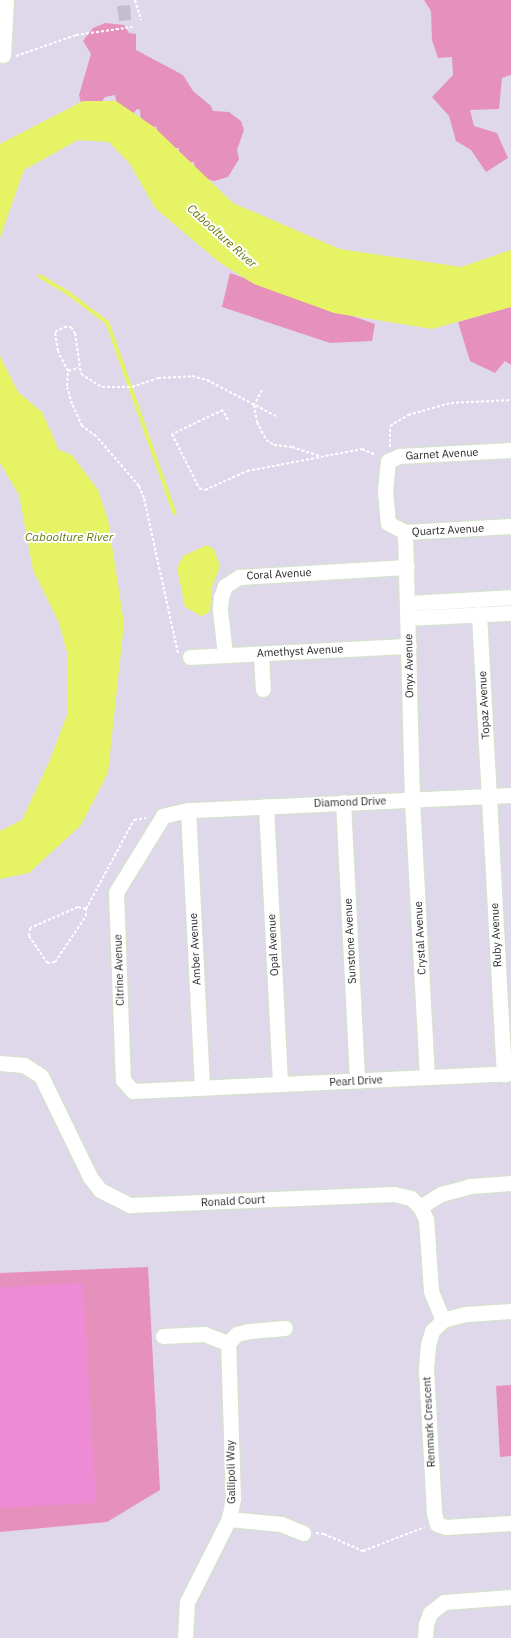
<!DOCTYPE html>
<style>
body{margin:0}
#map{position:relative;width:511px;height:1638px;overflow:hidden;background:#dfd8eb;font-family:"IBM Plex Sans",sans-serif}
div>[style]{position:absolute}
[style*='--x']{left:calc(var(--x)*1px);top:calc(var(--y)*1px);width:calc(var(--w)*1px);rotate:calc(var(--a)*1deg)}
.green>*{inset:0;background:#e591bc}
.pitch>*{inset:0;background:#ed8cd5}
.water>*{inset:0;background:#e6f365}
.stream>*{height:3.5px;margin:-1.75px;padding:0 1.75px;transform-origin:1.75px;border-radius:1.75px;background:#e6f365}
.building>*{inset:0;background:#c4bdcc}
.path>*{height:2px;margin-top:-1px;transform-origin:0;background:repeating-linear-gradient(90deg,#fff 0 3px,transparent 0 5px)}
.roads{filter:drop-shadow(1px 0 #d5e2cd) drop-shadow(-1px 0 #d5e2cd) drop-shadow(0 1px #d5e2cd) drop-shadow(0 -1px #d5e2cd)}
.minor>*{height:15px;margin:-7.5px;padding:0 7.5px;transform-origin:7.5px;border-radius:7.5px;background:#fff}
span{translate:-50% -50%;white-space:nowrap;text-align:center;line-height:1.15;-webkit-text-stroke:4px #fff;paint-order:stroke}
.street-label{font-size:11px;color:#272727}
.water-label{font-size:12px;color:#66790a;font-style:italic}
</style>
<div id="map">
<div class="green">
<div style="clip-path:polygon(424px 0,511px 0,511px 75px,502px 78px,499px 109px,470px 110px,474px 126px,497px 133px,508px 158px,486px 172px,471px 150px,456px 141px,449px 116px,432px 97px,453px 75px,452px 57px,438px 58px,432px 40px,431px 11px)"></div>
<div style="clip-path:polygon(105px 23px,124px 25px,129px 33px,136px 34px,136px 50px,183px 75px,193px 91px,211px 106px,213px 111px,229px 112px,241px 121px,244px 130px,237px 150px,239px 159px,228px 177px,214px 181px,204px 178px,195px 170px,194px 162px,184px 162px,178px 157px,179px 148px,170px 148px,159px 138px,156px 126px,150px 129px,141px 122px,140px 110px,137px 109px,131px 116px,118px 110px,115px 95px,105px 97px,95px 112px,83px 110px,79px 95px,91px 54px,83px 41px,93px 28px)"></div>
<div style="clip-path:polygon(230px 273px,375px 324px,372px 341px,330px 343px,222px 307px)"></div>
<div style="clip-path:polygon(511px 307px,511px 365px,505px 361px,495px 373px,470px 361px,458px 322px)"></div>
<div style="clip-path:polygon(148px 1267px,160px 1490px,107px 1522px,0 1532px,0 1273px)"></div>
<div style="clip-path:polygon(511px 1385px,511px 1456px,500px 1457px,496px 1386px)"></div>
</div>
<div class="pitch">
<div style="clip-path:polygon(83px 1283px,96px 1503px,0 1508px,0 1287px)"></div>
</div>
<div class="water">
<div style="clip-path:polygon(83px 101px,116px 101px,154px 127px,233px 203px,340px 249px,461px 267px,511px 250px,511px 307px,432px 329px,334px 313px,254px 284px,219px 262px,155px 208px,130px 164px,109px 142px,78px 140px,24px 170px,0 238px,0 144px)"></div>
<div style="clip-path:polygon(0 356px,18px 392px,42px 412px,59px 450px,72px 455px,98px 490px,108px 520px,124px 623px,108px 773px,81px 825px,29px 873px,0 879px,0 831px,22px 820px,49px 762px,67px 715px,68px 656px,59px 623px,33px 570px,19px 495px,0 463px)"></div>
<div style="clip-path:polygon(207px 545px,214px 549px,220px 566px,212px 587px,210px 612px,201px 616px,185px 607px,177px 568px,183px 556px)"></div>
</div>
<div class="stream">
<div style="--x:40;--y:276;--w:31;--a:31"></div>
<div style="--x:67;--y:292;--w:51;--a:37.1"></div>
<div style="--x:108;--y:323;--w:201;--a:70.6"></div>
</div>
<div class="building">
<div style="clip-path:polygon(130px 5px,131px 20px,119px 21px,117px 6px)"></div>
</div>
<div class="path">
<div style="--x:135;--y:0;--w:21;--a:73"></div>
<div style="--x:16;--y:56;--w:64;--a:-19.3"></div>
<div style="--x:76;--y:35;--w:57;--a:-8.1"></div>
<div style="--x:68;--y:371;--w:11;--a:-15"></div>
<div style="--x:262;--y:390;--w:17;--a:118"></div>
<div style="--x:254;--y:405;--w:17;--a:80"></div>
<div style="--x:257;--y:422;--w:20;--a:63"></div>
<div style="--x:266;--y:440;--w:9;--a:32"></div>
<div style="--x:274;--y:445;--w:18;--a:6"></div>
<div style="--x:292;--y:447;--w:29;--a:18"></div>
<div style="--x:228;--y:420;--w:11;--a:-117"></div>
<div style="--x:223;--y:410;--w:56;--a:154.8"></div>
<div style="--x:172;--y:434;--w:60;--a:63.4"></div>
<div style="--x:199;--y:488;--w:6;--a:18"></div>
<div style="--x:205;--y:490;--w:46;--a:-24.3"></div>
<div style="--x:247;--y:471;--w:117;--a:-10.8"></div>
<div style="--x:362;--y:449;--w:15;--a:23"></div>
<div style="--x:390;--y:447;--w:21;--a:-90"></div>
<div style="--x:390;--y:426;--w:21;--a:-31"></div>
<div style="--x:408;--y:415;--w:45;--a:-15.6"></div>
<div style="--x:451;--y:403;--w:60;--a:-2.9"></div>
<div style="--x:178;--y:653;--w:159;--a:-102.4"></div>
<div style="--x:144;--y:498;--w:13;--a:-113"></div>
<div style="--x:139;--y:486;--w:66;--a:-130.7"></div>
<div style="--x:96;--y:436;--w:17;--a:-144"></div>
<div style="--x:82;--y:426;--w:24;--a:-114"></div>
<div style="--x:72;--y:404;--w:19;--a:-106"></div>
<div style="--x:67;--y:386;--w:15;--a:-86"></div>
<div style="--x:68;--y:371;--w:22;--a:-117"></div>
<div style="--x:58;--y:351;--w:19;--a:-99"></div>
<div style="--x:55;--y:332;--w:10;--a:-29"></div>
<div style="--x:64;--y:327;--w:7;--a:0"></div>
<div style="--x:71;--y:327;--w:7;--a:56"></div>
<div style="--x:75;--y:333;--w:41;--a:81.7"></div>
<div style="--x:81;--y:374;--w:25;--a:32"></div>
<div style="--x:102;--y:387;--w:30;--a:0"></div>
<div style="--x:132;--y:387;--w:28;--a:-19"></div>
<div style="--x:158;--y:378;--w:34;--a:-3"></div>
<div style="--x:192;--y:376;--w:16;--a:15"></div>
<div style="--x:207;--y:380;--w:78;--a:27.6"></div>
<div style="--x:86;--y:909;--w:8;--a:-166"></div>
<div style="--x:78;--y:907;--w:52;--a:156.4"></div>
<div style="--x:30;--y:928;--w:8;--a:97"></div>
<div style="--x:29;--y:936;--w:32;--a:56"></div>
<div style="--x:47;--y:963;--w:8;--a:-7"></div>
<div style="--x:55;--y:962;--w:55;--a:-56"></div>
<div style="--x:86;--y:916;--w:7;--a:-90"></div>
<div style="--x:86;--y:909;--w:101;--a:-61.7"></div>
<div style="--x:134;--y:820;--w:12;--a:-9"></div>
<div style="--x:316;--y:1533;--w:8;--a:7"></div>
<div style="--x:324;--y:1534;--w:43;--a:23.6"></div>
<div style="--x:363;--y:1551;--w:66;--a:-21.2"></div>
</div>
<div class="roads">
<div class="minor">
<div style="--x:3;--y:55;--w:55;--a:-86.9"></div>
<div style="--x:511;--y:450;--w:112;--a:176.9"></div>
<div style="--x:399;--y:456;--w:12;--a:156"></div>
<div style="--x:388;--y:461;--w:29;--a:96"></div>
<div style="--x:385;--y:490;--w:33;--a:85"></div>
<div style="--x:388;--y:523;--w:19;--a:28"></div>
<div style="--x:405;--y:532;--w:106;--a:-3.2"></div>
<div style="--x:405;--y:532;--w:268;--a:88.5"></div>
<div style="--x:412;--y:800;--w:277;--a:86.9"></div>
<div style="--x:408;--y:603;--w:103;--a:-3.3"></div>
<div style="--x:479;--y:614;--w:461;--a:86.9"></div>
<div style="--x:408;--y:618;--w:103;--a:-2.8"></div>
<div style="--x:261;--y:654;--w:35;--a:87"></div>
<div style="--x:225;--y:655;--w:45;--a:-96.3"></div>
<div style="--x:220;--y:610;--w:13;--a:-86"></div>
<div style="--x:221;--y:597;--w:12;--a:-70"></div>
<div style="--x:225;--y:586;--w:17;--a:-33"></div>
<div style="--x:239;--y:577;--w:168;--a:-3.4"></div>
<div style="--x:190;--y:657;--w:219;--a:-2.9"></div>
<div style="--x:511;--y:795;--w:323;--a:177.3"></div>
<div style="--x:188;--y:810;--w:26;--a:167"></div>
<div style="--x:163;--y:816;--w:89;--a:121.7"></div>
<div style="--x:116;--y:892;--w:188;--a:87.9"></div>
<div style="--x:123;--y:1080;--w:15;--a:48"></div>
<div style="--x:133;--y:1091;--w:378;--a:-2.7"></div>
<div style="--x:343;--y:802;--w:279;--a:87.1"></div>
<div style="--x:266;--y:806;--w:278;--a:87.1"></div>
<div style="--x:188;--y:810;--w:278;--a:87.1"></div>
<div style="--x:0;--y:1063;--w:24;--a:5"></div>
<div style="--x:24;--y:1065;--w:20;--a:33"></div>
<div style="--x:41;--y:1076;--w:112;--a:64.1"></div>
<div style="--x:90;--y:1177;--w:16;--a:52"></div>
<div style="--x:100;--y:1190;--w:34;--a:27"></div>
<div style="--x:130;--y:1205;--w:264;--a:-2.4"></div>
<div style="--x:394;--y:1194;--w:17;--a:13"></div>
<div style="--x:411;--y:1198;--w:13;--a:45"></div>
<div style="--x:420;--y:1207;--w:13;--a:63"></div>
<div style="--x:426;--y:1219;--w:72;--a:86"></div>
<div style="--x:431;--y:1291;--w:31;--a:68"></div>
<div style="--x:420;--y:1207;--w:25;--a:-32"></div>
<div style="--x:441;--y:1194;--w:30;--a:-15"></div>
<div style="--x:470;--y:1186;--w:41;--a:-4.2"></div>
<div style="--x:511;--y:1311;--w:46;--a:176.3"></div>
<div style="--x:465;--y:1314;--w:23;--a:165"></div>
<div style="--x:443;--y:1320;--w:16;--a:135"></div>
<div style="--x:432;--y:1331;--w:15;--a:106"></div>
<div style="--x:428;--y:1345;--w:24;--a:95"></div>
<div style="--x:426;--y:1369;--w:144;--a:86.8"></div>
<div style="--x:434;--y:1513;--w:11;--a:75"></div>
<div style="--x:437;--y:1524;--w:9;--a:18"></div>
<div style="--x:446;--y:1527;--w:65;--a:-3.5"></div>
<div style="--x:163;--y:1336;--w:41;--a:-2.8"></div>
<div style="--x:204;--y:1334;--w:26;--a:21"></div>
<div style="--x:229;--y:1519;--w:52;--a:5.5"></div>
<div style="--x:281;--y:1524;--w:24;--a:22"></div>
<div style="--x:185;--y:1638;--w:36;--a:-87"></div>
<div style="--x:187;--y:1602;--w:93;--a:-63.2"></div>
<div style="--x:229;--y:1519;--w:20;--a:-79"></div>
<div style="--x:233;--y:1499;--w:156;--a:-91.8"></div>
<div style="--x:228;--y:1343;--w:13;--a:-45"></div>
<div style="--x:237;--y:1334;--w:12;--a:-14"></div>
<div style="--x:249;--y:1331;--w:36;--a:-5"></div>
<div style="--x:425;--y:1638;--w:14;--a:-86"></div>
<div style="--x:426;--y:1624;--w:12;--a:-70"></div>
<div style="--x:430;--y:1613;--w:18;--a:-38"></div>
<div style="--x:444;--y:1602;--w:67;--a:-4.3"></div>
</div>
</div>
<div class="street-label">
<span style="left:442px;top:454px;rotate:-3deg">Garnet Avenue</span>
<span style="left:448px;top:530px;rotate:-3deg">Quartz Avenue</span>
<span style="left:279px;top:574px;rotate:-3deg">Coral Avenue</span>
<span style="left:300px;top:651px;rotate:-3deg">Amethyst Avenue</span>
<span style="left:409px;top:666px;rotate:-91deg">Onyx Avenue</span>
<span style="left:484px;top:705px;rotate:-93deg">Topaz Avenue</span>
<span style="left:350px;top:802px;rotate:-2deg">Diamond Drive</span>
<span style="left:496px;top:935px;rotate:-93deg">Ruby Avenue</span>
<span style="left:420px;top:938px;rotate:-93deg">Crystal Avenue</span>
<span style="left:350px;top:941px;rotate:-93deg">Sunstone Avenue</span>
<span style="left:273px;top:945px;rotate:-93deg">Opal Avenue</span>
<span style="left:195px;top:949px;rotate:-93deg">Amber Avenue</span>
<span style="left:119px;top:970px;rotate:-92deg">Citrine Avenue</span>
<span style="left:356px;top:1081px;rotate:-3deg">Pearl Drive</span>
<span style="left:233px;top:1201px;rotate:-3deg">Ronald Court</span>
<span style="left:429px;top:1422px;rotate:-93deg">Renmark Crescent</span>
<span style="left:231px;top:1472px;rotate:-91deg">Gallipoli Way</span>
</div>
<div class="water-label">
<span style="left:222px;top:236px;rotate:42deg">Caboolture River</span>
<span style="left:69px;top:537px">Caboolture River</span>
</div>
</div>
